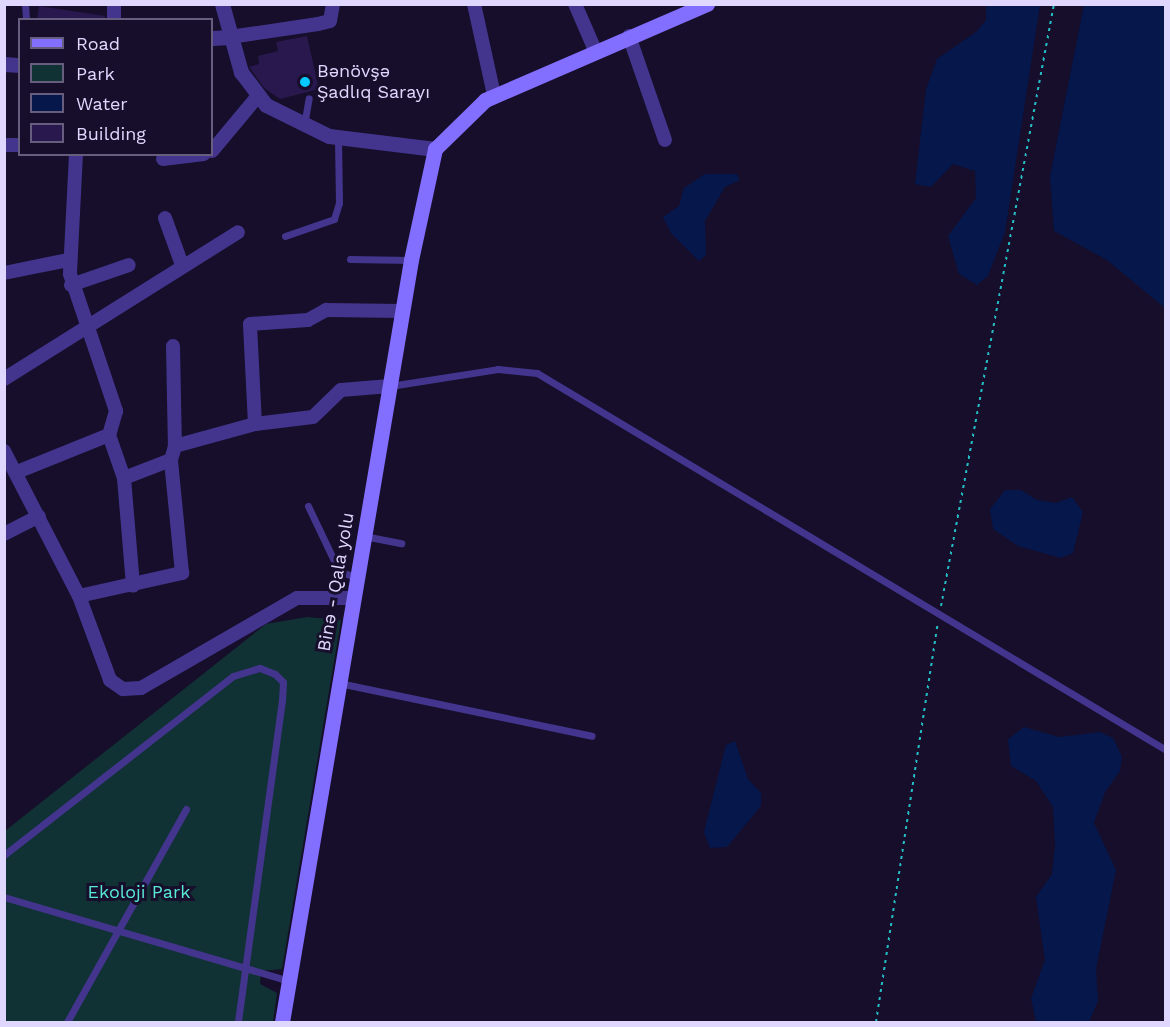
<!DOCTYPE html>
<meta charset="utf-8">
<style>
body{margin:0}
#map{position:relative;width:1170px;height:1027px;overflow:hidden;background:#160e2a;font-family:"Work Sans",sans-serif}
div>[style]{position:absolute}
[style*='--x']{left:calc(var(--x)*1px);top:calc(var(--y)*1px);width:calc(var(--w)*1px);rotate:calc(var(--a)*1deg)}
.green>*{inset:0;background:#113235}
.water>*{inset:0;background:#06174b}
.building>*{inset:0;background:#29184d}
.path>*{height:2px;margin-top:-1px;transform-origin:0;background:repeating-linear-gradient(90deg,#25bdc5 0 3px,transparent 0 7.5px)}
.service>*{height:7px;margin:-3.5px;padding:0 3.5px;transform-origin:3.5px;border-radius:3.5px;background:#43358d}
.minor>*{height:14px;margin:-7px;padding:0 7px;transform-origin:7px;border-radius:7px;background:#43358d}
.tertiary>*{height:15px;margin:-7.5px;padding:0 7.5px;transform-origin:7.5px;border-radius:7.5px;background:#43358d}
.secondary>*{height:15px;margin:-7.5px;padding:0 7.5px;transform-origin:7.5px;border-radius:7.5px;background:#826eff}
.dots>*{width:16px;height:16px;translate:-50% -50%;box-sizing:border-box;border:3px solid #160e2a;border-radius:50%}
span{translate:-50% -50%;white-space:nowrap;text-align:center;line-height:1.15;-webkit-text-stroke:6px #160e2a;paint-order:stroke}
.poi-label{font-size:18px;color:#e0d7ff}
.left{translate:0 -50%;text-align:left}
.street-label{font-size:18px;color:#e0d7ff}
.park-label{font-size:18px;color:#58ead6}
.frame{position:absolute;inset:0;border:6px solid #e0d7ff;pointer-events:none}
.legend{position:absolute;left:18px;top:18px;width:195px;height:138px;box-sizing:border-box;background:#160e2a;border:2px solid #675e7f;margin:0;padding:8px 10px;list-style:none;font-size:18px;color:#e0d7ff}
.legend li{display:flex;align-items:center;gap:12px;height:30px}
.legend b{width:30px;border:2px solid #675e7f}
</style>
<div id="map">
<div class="green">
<div style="clip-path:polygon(307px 617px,341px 620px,282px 969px,261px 971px,260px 984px,277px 993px,273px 1022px,5px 1022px,5px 831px,266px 624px)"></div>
</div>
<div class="water">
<div style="clip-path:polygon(986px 5px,1040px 5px,1005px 232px,988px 276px,977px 285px,959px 274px,948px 236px,976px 198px,975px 171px,953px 164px,931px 187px,915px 184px,926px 89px,937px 59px,976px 32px,986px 20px)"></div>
<div style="clip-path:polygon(1084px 5px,1165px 5px,1165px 308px,1107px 260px,1054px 231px,1050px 176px)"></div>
<div style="clip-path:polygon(705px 174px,737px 174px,740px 180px,725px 187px,705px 221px,706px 255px,699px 261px,671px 233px,663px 217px,679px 206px,684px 188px)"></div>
<div style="clip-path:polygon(1005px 490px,1021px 490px,1037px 500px,1056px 503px,1072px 497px,1083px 512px,1073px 553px,1061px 558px,1018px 546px,993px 529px,990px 509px)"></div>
<div style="clip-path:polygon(1024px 727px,1059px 737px,1100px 732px,1113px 738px,1122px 757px,1120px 771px,1105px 792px,1094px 823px,1116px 870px,1096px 969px,1098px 1001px,1089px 1022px,1036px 1022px,1031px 998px,1045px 960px,1036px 897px,1052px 874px,1055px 845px,1053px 807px,1036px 781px,1011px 766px,1008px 739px)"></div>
<div style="clip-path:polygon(735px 741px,748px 779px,761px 793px,761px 806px,727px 847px,710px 848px,704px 832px,726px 745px)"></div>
</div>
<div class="building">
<div style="clip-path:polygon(39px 6px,105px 16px,105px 20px,37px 20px)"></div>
<div style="clip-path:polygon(307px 36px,319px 89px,280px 99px,264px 88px,249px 67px,259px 64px,258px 56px,278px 51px,276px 42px)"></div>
</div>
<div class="path">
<div style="--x:941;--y:606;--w:613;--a:-79.37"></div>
<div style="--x:876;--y:1022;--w:404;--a:-81.2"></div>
</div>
<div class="service">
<div style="--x:25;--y:4;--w:16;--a:86"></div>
<div style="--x:304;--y:125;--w:27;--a:-80"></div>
<div style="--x:285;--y:236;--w:52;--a:-19.1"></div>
<div style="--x:334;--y:219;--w:17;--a:-73"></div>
<div style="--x:339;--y:203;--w:65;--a:-90.9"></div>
<div style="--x:350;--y:259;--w:61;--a:0.9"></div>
<div style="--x:390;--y:386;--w:109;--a:-8.9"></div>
<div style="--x:498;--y:369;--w:39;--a:6"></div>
<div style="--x:537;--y:373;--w:733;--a:30.94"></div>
<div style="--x:308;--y:506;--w:72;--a:64.5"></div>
<div style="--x:339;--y:571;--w:19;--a:21"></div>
<div style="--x:364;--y:536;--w:38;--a:11"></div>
<div style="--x:339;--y:683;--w:258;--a:11.8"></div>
<div style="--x:4;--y:855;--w:291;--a:-38"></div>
<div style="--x:233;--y:676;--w:28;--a:-17"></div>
<div style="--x:260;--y:668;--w:16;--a:22"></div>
<div style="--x:275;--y:674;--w:11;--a:45"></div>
<div style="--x:283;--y:682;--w:18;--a:93"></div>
<div style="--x:282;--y:700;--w:325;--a:97.8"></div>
<div style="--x:4;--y:897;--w:297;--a:16.4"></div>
<div style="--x:67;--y:1022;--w:244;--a:-60.8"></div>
</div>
<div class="minor">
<div style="--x:114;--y:4;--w:16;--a:90"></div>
<div style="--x:474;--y:4;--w:93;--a:77.6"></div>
<div style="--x:575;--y:4;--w:50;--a:66.5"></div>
<div style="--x:629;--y:36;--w:110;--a:70.9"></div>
<div style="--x:230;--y:37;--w:89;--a:-8.4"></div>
<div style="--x:318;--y:24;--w:12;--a:-14"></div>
<div style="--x:330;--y:21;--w:17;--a:-80"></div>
<div style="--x:4;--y:145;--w:16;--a:0"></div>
<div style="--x:212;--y:151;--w:70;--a:-50.2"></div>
<div style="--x:76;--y:154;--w:120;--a:92.9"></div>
<div style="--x:70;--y:274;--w:145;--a:71.4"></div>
<div style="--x:116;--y:411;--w:25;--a:106"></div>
<div style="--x:109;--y:435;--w:46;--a:70.8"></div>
<div style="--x:124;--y:478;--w:108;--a:85.2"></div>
<div style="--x:163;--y:159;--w:41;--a:-7"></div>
<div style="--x:165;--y:218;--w:50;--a:70.1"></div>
<div style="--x:4;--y:273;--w:65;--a:-11.5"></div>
<div style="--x:71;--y:285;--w:61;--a:-19"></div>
<div style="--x:173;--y:346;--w:100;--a:88.9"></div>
<div style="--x:4;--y:379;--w:276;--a:-32.1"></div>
<div style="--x:255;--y:424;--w:100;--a:-92.9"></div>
<div style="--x:250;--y:324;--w:58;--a:-3.9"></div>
<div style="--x:308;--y:320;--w:21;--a:-29"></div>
<div style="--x:326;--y:310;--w:77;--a:0.7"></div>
<div style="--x:4;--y:451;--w:163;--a:62.7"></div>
<div style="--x:79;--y:596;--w:90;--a:69.7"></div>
<div style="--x:110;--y:680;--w:16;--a:35"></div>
<div style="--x:123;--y:689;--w:18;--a:-3"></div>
<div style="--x:141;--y:688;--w:180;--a:-30"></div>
<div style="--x:297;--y:598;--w:56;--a:0"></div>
<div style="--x:17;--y:472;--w:99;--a:-21.9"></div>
<div style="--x:124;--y:478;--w:50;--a:-21"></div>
<div style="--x:171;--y:460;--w:15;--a:-74"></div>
<div style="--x:175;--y:446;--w:83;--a:-15.4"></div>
<div style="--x:255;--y:424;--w:58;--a:-6.9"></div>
<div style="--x:313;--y:417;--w:39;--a:-44"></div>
<div style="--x:341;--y:390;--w:49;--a:-4.7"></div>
<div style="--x:4;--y:534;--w:39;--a:-27"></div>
<div style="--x:79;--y:596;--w:106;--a:-12.6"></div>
<div style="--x:182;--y:573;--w:114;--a:-95.6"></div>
</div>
<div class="tertiary">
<div style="--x:222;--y:4;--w:71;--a:74.4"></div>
<div style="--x:241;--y:72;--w:41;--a:52.9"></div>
<div style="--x:266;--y:105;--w:70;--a:26.2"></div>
<div style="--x:329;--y:136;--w:107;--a:7"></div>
<div style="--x:212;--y:38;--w:18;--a:-3"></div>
<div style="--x:4;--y:64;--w:16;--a:4"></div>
</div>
<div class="secondary">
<div style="--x:282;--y:1022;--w:773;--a:-80.39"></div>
<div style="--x:411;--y:260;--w:114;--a:-77.8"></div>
<div style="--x:435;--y:149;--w:70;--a:-44.4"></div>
<div style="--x:485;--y:100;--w:242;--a:-23.4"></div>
</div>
<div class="dots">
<div style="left:305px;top:82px;background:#03c9ff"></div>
</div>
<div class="poi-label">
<span class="left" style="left:317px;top:82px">Bənövşə<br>Şadlıq Sarayı</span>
</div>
<div class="street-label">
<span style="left:336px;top:582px;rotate:-80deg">Binə - Qala yolu</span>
</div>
<div class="park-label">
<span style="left:139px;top:892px">Ekoloji Park</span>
</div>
<div class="frame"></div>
<ul class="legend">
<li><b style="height:8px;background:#826eff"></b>Road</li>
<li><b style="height:16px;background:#113235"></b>Park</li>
<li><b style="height:16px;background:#06174b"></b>Water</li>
<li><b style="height:16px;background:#29184d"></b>Building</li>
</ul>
</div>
